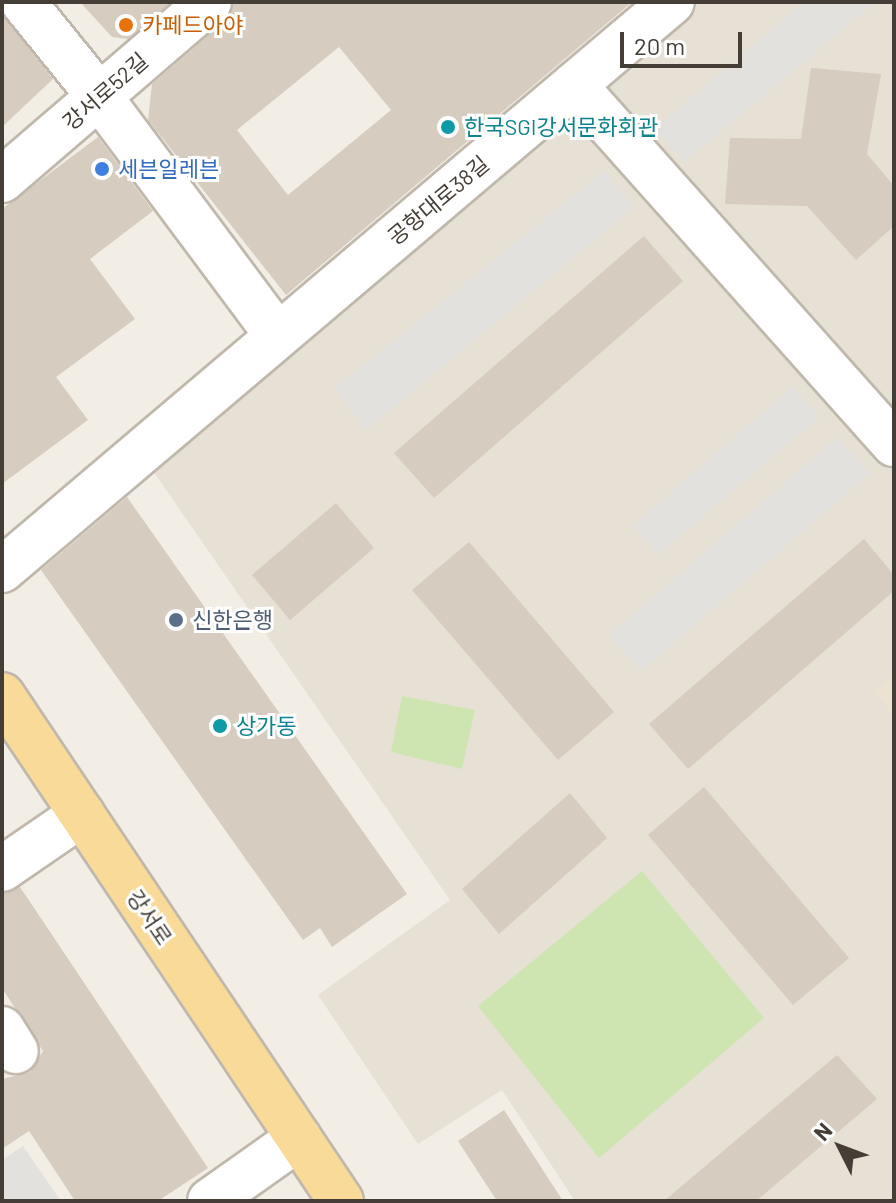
<!DOCTYPE html>
<meta charset="utf-8">
<style>
body{margin:0}
#map{position:relative;width:896px;height:1203px;overflow:hidden;background:#f2eee6;font-family:Barlow,"Noto Sans KR",sans-serif}
div>[style]{position:absolute}
[style*='--x']{left:calc(var(--x)*1px);top:calc(var(--y)*1px);width:calc(var(--w)*1px);rotate:calc(var(--a)*1deg)}
.residential>*{inset:0;background:#e6e0d5}
.education>*{inset:0;background:#ebe2d1}
.green>*{inset:0;background:#cfe5b1}
.parking>*{inset:0;background:#e3e1de}
.building>*{inset:0;background:#d6ccbf}
.roads{filter:drop-shadow(2px 0 #c0b8ac) drop-shadow(-2px 0 #c0b8ac) drop-shadow(0 2px #c0b8ac) drop-shadow(0 -2px #c0b8ac)}
.minor>*{height:44px;margin:-22px;padding:0 22px;transform-origin:22px;border-radius:22px;background:#fff}
.major>*{height:44px;margin:-22px;padding:0 22px;transform-origin:22px;border-radius:22px;background:#f9da99}
.dots>*{width:22px;height:22px;translate:-50% -50%;box-sizing:border-box;border:4px solid #fff;border-radius:50%}
span{translate:-50% -50%;white-space:nowrap;text-align:center;line-height:1.15;-webkit-text-stroke:6px #fff;paint-order:stroke}
.food-label{font-size:22px;color:#c56008}
.left{translate:0 -50%;text-align:left}
.street-label{font-size:22px;color:#453e36}
.culture-label{font-size:22px;color:#0d838f}
.shop-label{font-size:22px;color:#366cbe}
.service-label{font-size:22px;color:#4e5e75}
.frame{position:absolute;inset:0;border:4px solid #453e36;pointer-events:none}
.north{position:absolute;left:800px;top:1107px;width:80px;height:80px;-webkit-text-stroke:6px #fff;paint-order:stroke;rotate:312deg;font-size:22px;font-weight:700;line-height:32px;text-align:center;color:#453e36}
.north::after{content:'';display:block;margin:auto;width:28px;height:36px;background:#453e36;clip-path:polygon(50% 0,100% 100%,50% 72%,0 100%)}
.scale{position:absolute;left:620px;top:32px;width:122px;height:36px;box-sizing:border-box;border:4px solid #453e36;border-top:0;padding-left:10px;font-size:24px;line-height:28px;white-space:nowrap;color:#453e36;-webkit-text-stroke:6px #fff;paint-order:stroke}
</style>
<div id="map">
<div class="residential">
<div style="clip-path:polygon(698px 2px,894px 2px,894px 1201px,575px 1201px,502px 1090px,418px 1144px,318px 995px,450px 900px,151px 468px)"></div>
</div>
<div class="education">
<div style="clip-path:polygon(894px 674px,894px 715px,874px 692px)"></div>
</div>
<div class="green">
<div style="clip-path:polygon(402px 696px,475px 710px,462px 769px,391px 752px)"></div>
<div style="clip-path:polygon(642px 871px,764px 1018px,599px 1158px,478px 1006px)"></div>
</div>
<div class="parking">
<div style="clip-path:polygon(804px 2px,875px 2px,684px 162px,655px 128px)"></div>
<div style="clip-path:polygon(604px 171px,634px 207px,366px 430px,334px 389px)"></div>
<div style="clip-path:polygon(792px 387px,820px 416px,658px 555px,632px 526px)"></div>
<div style="clip-path:polygon(837px 437px,870px 473px,641px 671px,609px 635px)"></div>
<div style="clip-path:polygon(23px 1146px,61px 1201px,2px 1201px,2px 1160px)"></div>
</div>
<div class="building">
<div style="clip-path:polygon(80px 2px,171px 2px,128px 39px,112px 37px)"></div>
<div style="clip-path:polygon(evenodd,233px 2px,632px 2px,286px 295px,148px 120px,152px 84px,225px 21px,233px 2px,339px 47px,391px 110px,288px 195px,237px 130px,339px 47px)"></div>
<div style="clip-path:polygon(2px 14px,53px 79px,2px 127px)"></div>
<div style="clip-path:polygon(811px 68px,881px 74px,867px 154px,894px 186px,894px 226px,856px 260px,807px 206px,725px 204px,730px 138px,801px 139px)"></div>
<div style="clip-path:polygon(98px 137px,153px 211px,90px 259px,135px 319px,56px 377px,88px 420px,2px 484px,2px 209px)"></div>
<div style="clip-path:polygon(644px 236px,683px 281px,434px 498px,394px 453px)"></div>
<div style="clip-path:polygon(127px 497px,407px 894px,332px 947px,320px 928px,303px 940px,41px 570px)"></div>
<div style="clip-path:polygon(336px 503px,374px 548px,290px 620px,252px 575px)"></div>
<div style="clip-path:polygon(864px 539px,894px 575px,894px 591px,688px 769px,649px 724px)"></div>
<div style="clip-path:polygon(469px 542px,614px 712px,558px 760px,412px 590px)"></div>
<div style="clip-path:polygon(704px 787px,849px 958px,793px 1005px,648px 835px)"></div>
<div style="clip-path:polygon(570px 793px,607px 838px,499px 934px,462px 889px)"></div>
<div style="clip-path:polygon(20px 887px,208px 1168px,158px 1201px,75px 1201px,29px 1131px,2px 1149px,2px 1079px,30px 1072px,43px 1051px,2px 988px,2px 894px)"></div>
<div style="clip-path:polygon(837px 1055px,877px 1099px,756px 1201px,664px 1201px)"></div>
<div style="clip-path:polygon(504px 1110px,563px 1201px,497px 1201px,458px 1141px)"></div>
</div>
<div class="roads">
<div class="minor">
<div style="--x:23;--y:2;--w:121;--a:51"></div>
<div style="--x:99;--y:96;--w:299;--a:53.3"></div>
<div style="--x:574;--y:85;--w:481;--a:48.3"></div>
<div style="--x:2;--y:180;--w:273;--a:-40.7"></div>
<div style="--x:2;--y:570;--w:878;--a:-40.29"></div>
<div style="--x:2;--y:869;--w:97;--a:-34.5"></div>
<div style="--x:2;--y:1029;--w:26;--a:58"></div>
<div style="--x:210;--y:1201;--w:109;--a:-35.3"></div>
</div>
<div class="major">
<div style="--x:2;--y:695;--w:609;--a:56.18"></div>
</div>
</div>
<div class="dots">
<div style="left:126px;top:25px;background:#e8710a"></div>
<div style="left:448px;top:127px;background:#0f9aa8"></div>
<div style="left:102px;top:169px;background:#3f7fe0"></div>
<div style="left:176px;top:620px;background:#5c6f8a"></div>
<div style="left:220px;top:726px;background:#0f9aa8"></div>
</div>
<div class="food-label">
<span class="left" style="left:142px;top:25px">카페드아야</span>
</div>
<div class="street-label">
<span style="left:105px;top:91px;rotate:-41deg">강서로52길</span>
<span style="left:438px;top:200px;rotate:-40deg">공항대로38길</span>
<span style="left:150px;top:917px;rotate:56deg">강서로</span>
</div>
<div class="culture-label">
<span class="left" style="left:464px;top:127px">한국SGI강서문화회관</span>
<span class="left" style="left:236px;top:726px">상가동</span>
</div>
<div class="shop-label">
<span class="left" style="left:118px;top:169px">세븐일레븐</span>
</div>
<div class="service-label">
<span class="left" style="left:192px;top:620px">신한은행</span>
</div>
<div class="frame"></div>
<div class="north">N</div>
<div class="scale">20 m</div>
</div>
